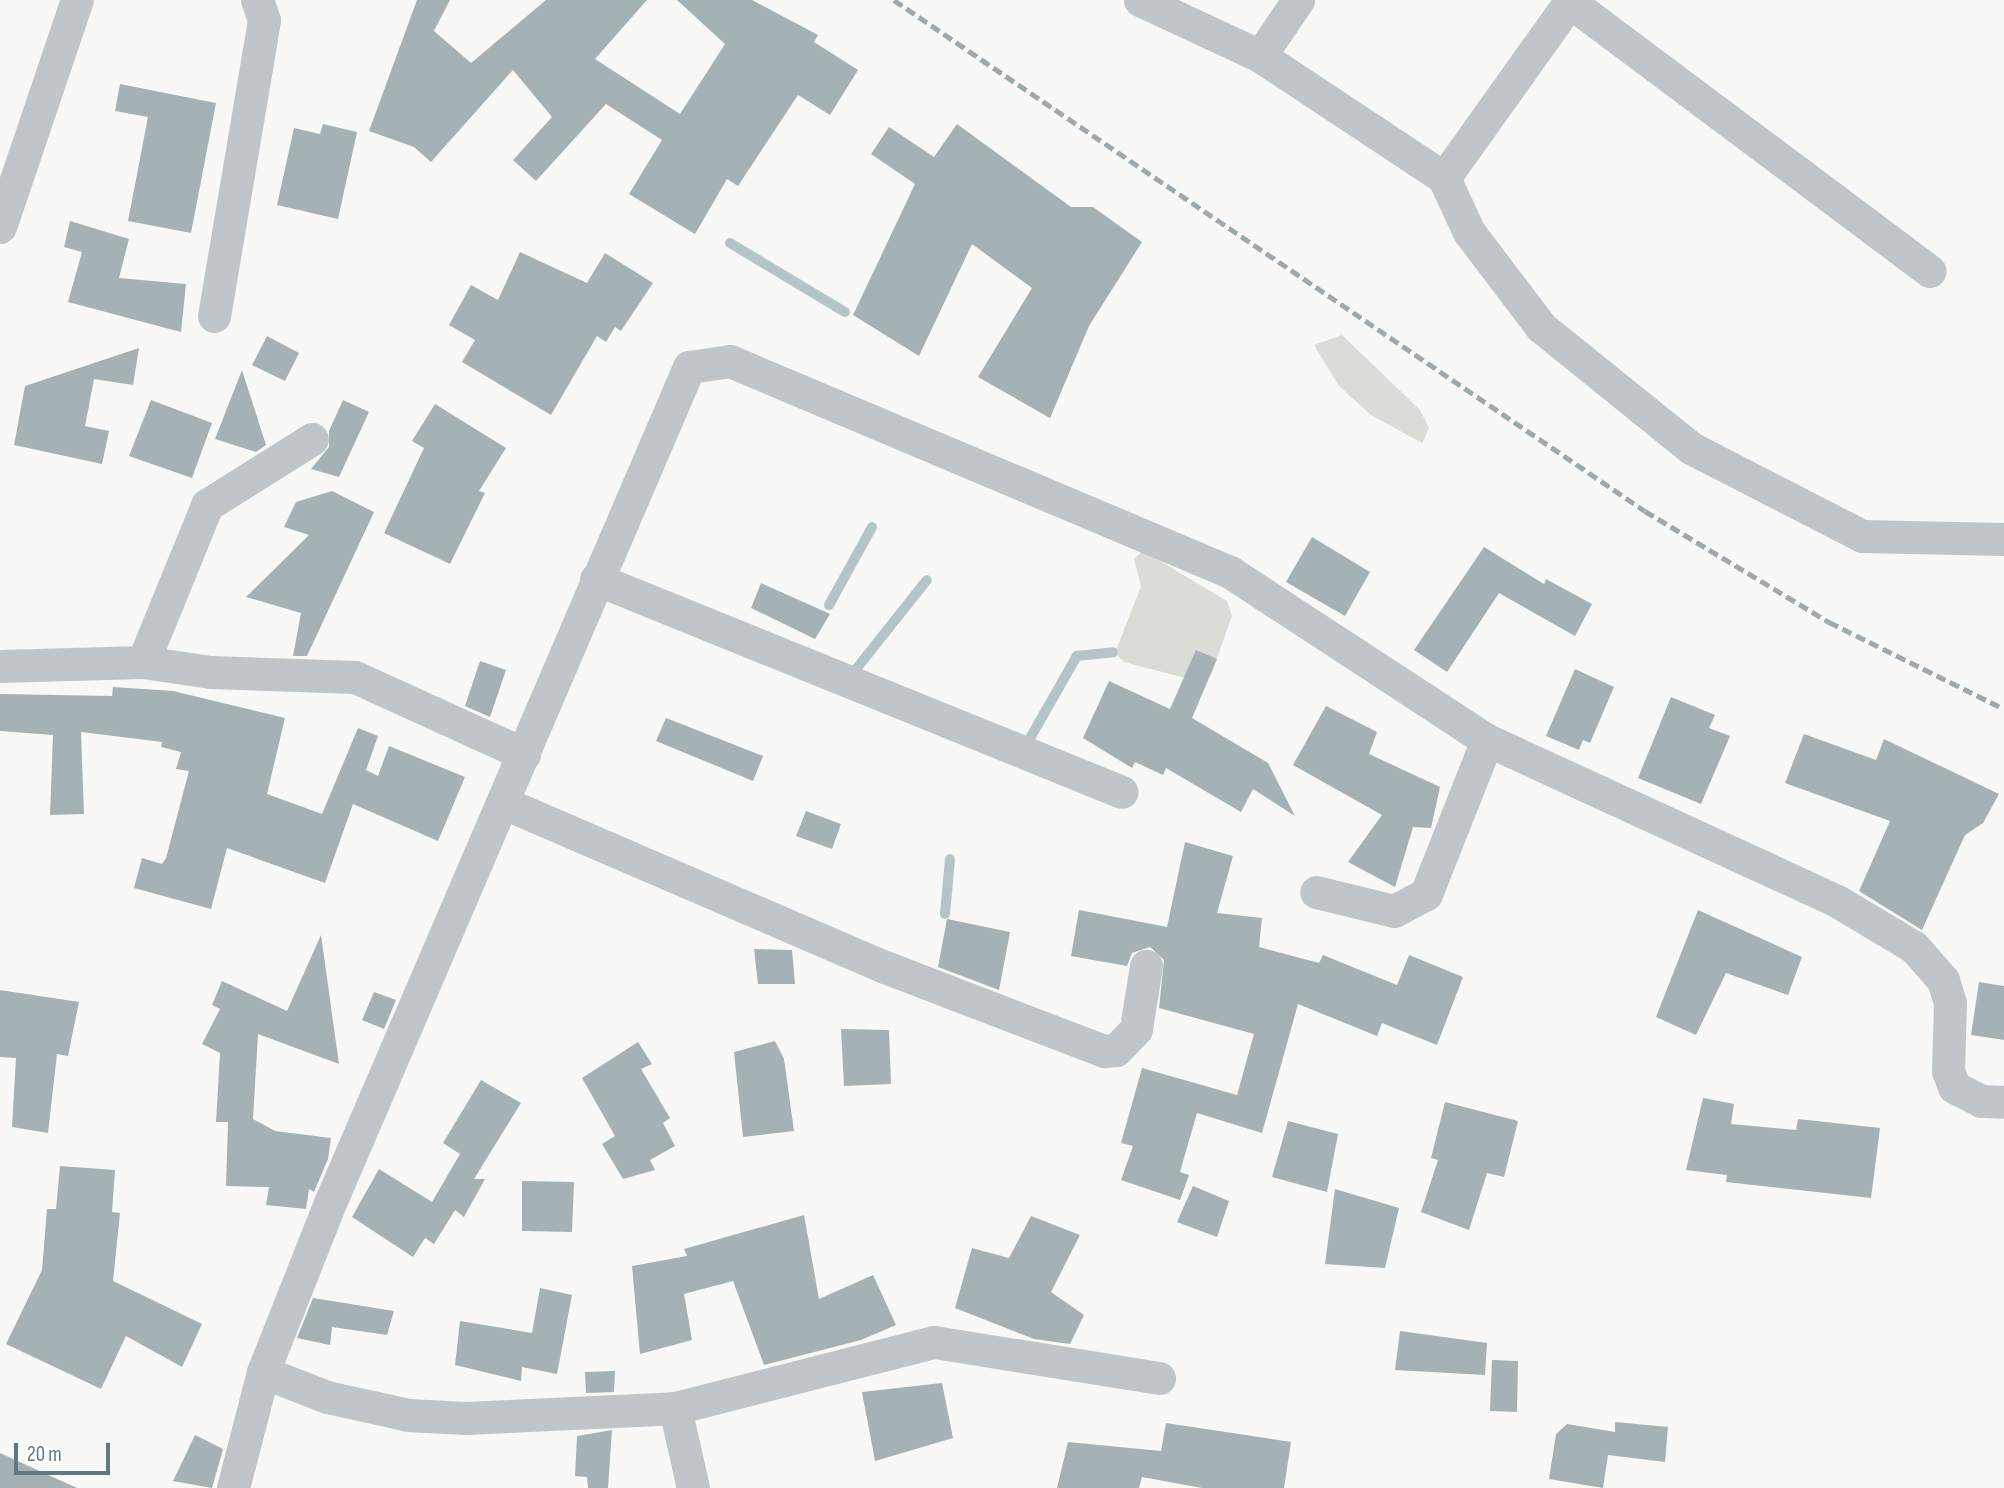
<!DOCTYPE html>
<style>
body{margin:0}
#map{position:relative;width:2004px;height:1488px;overflow:hidden;background:#f8f8f6;font-family:"Sofia Sans Condensed",sans-serif}
div>[style]{position:absolute}
[style*='--x']{left:calc(var(--x)*1px);top:calc(var(--y)*1px);width:calc(var(--w)*1px);rotate:calc(var(--a)*1deg)}
.green>*{inset:0;background:#d9ddd5}
.stream>*{height:10px;margin:-5px;padding:0 5px;transform-origin:5px;border-radius:5px;background:#b5c5c7}
.building>*{inset:0;background:#a6b1b5}
.minor>*{height:33px;margin:-16.5px;padding:0 16.5px;transform-origin:16.5px;border-radius:16.5px;background:#bfc5c8}
.rail>*{height:5px;margin-top:-2.5px;transform-origin:0;background:repeating-linear-gradient(90deg,#9ea8ad 0 10px,transparent 0 15px)}
span{translate:-50% -50%;white-space:nowrap;text-align:center;line-height:1.15;-webkit-text-stroke:7px #fff;paint-order:stroke}
.scale{position:absolute;left:14px;top:1443px;width:96px;height:32px;box-sizing:border-box;border:4px solid #637881;border-top:0;padding-left:9px;font-size:21px;line-height:24px;white-space:nowrap;color:#637881;-webkit-text-stroke:5px #fff;paint-order:stroke}
</style>
<div id="map">
<div class="green">
<div style="clip-path:polygon(1342px 335px,1420px 410px,1429px 428px,1422px 443px,1371px 415px,1339px 386px,1314px 345px)"></div>
<div style="clip-path:polygon(1143px 551px,1227px 601px,1232px 616px,1211px 675px,1193px 680px,1124px 662px,1115px 653px,1141px 586px,1134px 559px)"></div>
</div>
<div class="stream">
<div style="--x:730;--y:243;--w:134;--a:31"></div>
<div style="--x:829;--y:605;--w:89;--a:-61.1"></div>
<div style="--x:849;--y:678;--w:125;--a:-51.5"></div>
<div style="--x:1025;--y:747;--w:105;--a:-60.3"></div>
<div style="--x:1077;--y:656;--w:36;--a:-6"></div>
<div style="--x:945;--y:914;--w:55;--a:-84.8"></div>
</div>
<div class="building">
<div style="clip-path:polygon(417px 0,450px 0,434px 31px,471px 63px,546px 0,647px 0,595px 59px,680px 114px,725px 44px,677px 0,752px 0,818px 35px,814px 42px,858px 70px,830px 115px,798px 95px,738px 186px,727px 179px,695px 234px,629px 194px,662px 140px,606px 104px,536px 181px,513px 160px,552px 117px,513px 70px,431px 162px,414px 147px,369px 131px)"></div>
<div style="clip-path:polygon(120px 84px,216px 103px,191px 233px,128px 221px,148px 117px,115px 111px)"></div>
<div style="clip-path:polygon(323px 124px,357px 132px,338px 219px,277px 205px,294px 128px,320px 134px)"></div>
<div style="clip-path:polygon(957px 124px,1071px 207px,1093px 207px,1142px 242px,1089px 326px,1050px 418px,978px 377px,1032px 288px,972px 244px,919px 356px,853px 315px,915px 184px,871px 154px,889px 127px,934px 157px)"></div>
<div style="clip-path:polygon(70px 221px,129px 239px,119px 278px,186px 284px,181px 332px,68px 302px,82px 252px,64px 247px)"></div>
<div style="clip-path:polygon(520px 252px,587px 283px,605px 253px,653px 283px,621px 331px,615px 327px,606px 342px,597px 336px,551px 415px,462px 362px,475px 340px,449px 325px,471px 285px,498px 300px)"></div>
<div style="clip-path:polygon(267px 336px,299px 353px,285px 381px,252px 365px)"></div>
<div style="clip-path:polygon(139px 348px,133px 385px,94px 379px,85px 426px,109px 431px,102px 464px,14px 445px,25px 386px)"></div>
<div style="clip-path:polygon(242px 370px,266px 445px,256px 452px,215px 439px)"></div>
<div style="clip-path:polygon(151px 400px,212px 423px,192px 478px,129px 456px)"></div>
<div style="clip-path:polygon(343px 400px,369px 412px,339px 477px,311px 469px,329px 447px,329px 431px)"></div>
<div style="clip-path:polygon(435px 404px,506px 448px,479px 491px,485px 493px,450px 564px,384px 533px,424px 448px,412px 441px)"></div>
<div style="clip-path:polygon(332px 491px,374px 512px,307px 656px,293px 656px,301px 613px,246px 597px,309px 535px,284px 527px,296px 502px)"></div>
<div style="clip-path:polygon(1312px 537px,1370px 572px,1345px 616px,1286px 582px)"></div>
<div style="clip-path:polygon(1484px 547px,1544px 584px,1546px 579px,1592px 604px,1575px 636px,1499px 593px,1447px 672px,1414px 650px)"></div>
<div style="clip-path:polygon(761px 583px,830px 614px,815px 639px,751px 608px)"></div>
<div style="clip-path:polygon(1196px 650px,1217px 659px,1192px 718px,1268px 763px,1295px 816px,1253px 789px,1241px 812px,1166px 768px,1163px 775px,1135px 762px,1132px 768px,1083px 738px,1109px 681px,1170px 709px)"></div>
<div style="clip-path:polygon(480px 661px,506px 670px,490px 717px,465px 706px)"></div>
<div style="clip-path:polygon(1575px 669px,1614px 687px,1590px 743px,1583px 740px,1579px 750px,1546px 736px)"></div>
<div style="clip-path:polygon(113px 687px,173px 691px,285px 718px,267px 794px,322px 814px,358px 728px,378px 736px,366px 770px,378px 776px,389px 746px,465px 777px,438px 841px,353px 804px,325px 883px,227px 848px,211px 909px,134px 888px,142px 858px,162px 864px,166px 858px,189px 771px,176px 769px,181px 752px,161px 747px,162px 742px,81px 732px,84px 814px,50px 815px,53px 735px,0 731px,0 694px,112px 696px)"></div>
<div style="clip-path:polygon(1671px 697px,1715px 715px,1709px 728px,1730px 736px,1701px 804px,1638px 778px)"></div>
<div style="clip-path:polygon(1326px 706px,1377px 732px,1369px 754px,1440px 787px,1431px 828px,1413px 827px,1395px 887px,1348px 862px,1382px 815px,1293px 765px)"></div>
<div style="clip-path:polygon(666px 718px,763px 756px,753px 781px,656px 741px)"></div>
<div style="clip-path:polygon(1804px 734px,1876px 760px,1884px 739px,1999px 794px,1983px 823px,1965px 835px,1922px 930px,1859px 891px,1890px 821px,1785px 783px)"></div>
<div style="clip-path:polygon(806px 811px,841px 824px,832px 849px,796px 836px)"></div>
<div style="clip-path:polygon(1185px 842px,1233px 856px,1217px 913px,1262px 918px,1259px 947px,1319px 963px,1323px 955px,1397px 985px,1409px 955px,1463px 977px,1437px 1045px,1382px 1023px,1377px 1036px,1298px 1004px,1262px 1133px,1197px 1113px,1180px 1172px,1189px 1175px,1180px 1200px,1121px 1180px,1133px 1146px,1121px 1143px,1142px 1068px,1237px 1095px,1254px 1034px,1159px 1008px,1164px 960px,1150px 947px,1132px 953px,1127px 966px,1071px 956px,1079px 910px,1167px 927px)"></div>
<div style="clip-path:polygon(1698px 910px,1802px 957px,1788px 995px,1726px 973px,1696px 1035px,1656px 1017px)"></div>
<div style="clip-path:polygon(947px 919px,1010px 932px,999px 990px,938px 967px)"></div>
<div style="clip-path:polygon(321px 935px,339px 1064px,258px 1034px,253px 1119px,275px 1131px,331px 1138px,328px 1159px,314px 1192px,309px 1189px,306px 1209px,266px 1205px,269px 1187px,226px 1186px,228px 1122px,216px 1122px,220px 1053px,202px 1044px,220px 1009px,212px 1005px,222px 981px,287px 1011px)"></div>
<div style="clip-path:polygon(754px 949px,792px 950px,795px 984px,758px 984px)"></div>
<div style="clip-path:polygon(1979px 982px,2004px 986px,2004px 1040px,1971px 1035px)"></div>
<div style="clip-path:polygon(0 990px,79px 1002px,68px 1056px,57px 1054px,48px 1133px,12px 1127px,16px 1058px,0 1057px)"></div>
<div style="clip-path:polygon(374px 992px,396px 1000px,384px 1029px,362px 1020px)"></div>
<div style="clip-path:polygon(841px 1029px,889px 1030px,891px 1084px,844px 1086px)"></div>
<div style="clip-path:polygon(775px 1041px,784px 1059px,794px 1131px,743px 1137px,734px 1052px)"></div>
<div style="clip-path:polygon(638px 1042px,652px 1064px,641px 1069px,670px 1118px,663px 1123px,675px 1146px,650px 1160px,655px 1170px,623px 1179px,602px 1144px,615px 1136px,582px 1078px)"></div>
<div style="clip-path:polygon(481px 1080px,521px 1103px,474px 1179px,485px 1179px,464px 1217px,455px 1210px,434px 1244px,425px 1238px,413px 1257px,352px 1217px,379px 1169px,432px 1202px,460px 1154px,443px 1143px)"></div>
<div style="clip-path:polygon(1703px 1098px,1734px 1104px,1731px 1124px,1796px 1130px,1798px 1119px,1880px 1128px,1871px 1198px,1726px 1182px,1727px 1175px,1686px 1170px)"></div>
<div style="clip-path:polygon(1445px 1102px,1518px 1121px,1504px 1177px,1487px 1173px,1469px 1230px,1421px 1212px,1438px 1160px,1431px 1158px)"></div>
<div style="clip-path:polygon(1288px 1121px,1338px 1134px,1327px 1192px,1272px 1177px)"></div>
<div style="clip-path:polygon(60px 1166px,115px 1170px,112px 1212px,120px 1213px,113px 1281px,202px 1324px,182px 1367px,126px 1336px,101px 1389px,6px 1344px,42px 1270px,47px 1209px,56px 1209px)"></div>
<div style="clip-path:polygon(522px 1181px,574px 1182px,572px 1232px,522px 1231px)"></div>
<div style="clip-path:polygon(1193px 1186px,1229px 1201px,1217px 1237px,1177px 1222px)"></div>
<div style="clip-path:polygon(1335px 1189px,1399px 1208px,1385px 1268px,1325px 1264px)"></div>
<div style="clip-path:polygon(804px 1215px,819px 1299px,873px 1275px,896px 1325px,861px 1340px,764px 1365px,733px 1281px,684px 1294px,692px 1340px,640px 1354px,632px 1266px,687px 1256px,684px 1249px)"></div>
<div style="clip-path:polygon(1031px 1216px,1080px 1235px,1051px 1292px,1084px 1315px,1070px 1344px,1034px 1339px,955px 1308px,972px 1248px,1009px 1258px)"></div>
<div style="clip-path:polygon(540px 1288px,572px 1295px,557px 1374px,522px 1367px,521px 1381px,455px 1365px,460px 1321px,532px 1333px)"></div>
<div style="clip-path:polygon(313px 1298px,394px 1311px,387px 1335px,332px 1327px,330px 1345px,297px 1338px)"></div>
<div style="clip-path:polygon(1400px 1331px,1487px 1343px,1485px 1375px,1395px 1370px)"></div>
<div style="clip-path:polygon(1492px 1360px,1518px 1361px,1517px 1412px,1490px 1411px)"></div>
<div style="clip-path:polygon(615px 1371px,614px 1392px,586px 1393px,585px 1372px)"></div>
<div style="clip-path:polygon(942px 1383px,953px 1438px,875px 1461px,862px 1392px)"></div>
<div style="clip-path:polygon(1615px 1422px,1668px 1427px,1665px 1462px,1608px 1455px,1603px 1488px,1549px 1479px,1556px 1434px,1567px 1424px,1615px 1432px)"></div>
<div style="clip-path:polygon(1166px 1423px,1291px 1442px,1284px 1488px,1202px 1488px,1142px 1477px,1139px 1488px,1057px 1488px,1068px 1442px,1161px 1451px)"></div>
<div style="clip-path:polygon(612px 1430px,608px 1488px,588px 1488px,587px 1477px,575px 1476px,577px 1436px)"></div>
<div style="clip-path:polygon(195px 1435px,223px 1449px,212px 1488px,173px 1481px)"></div>
<div style="clip-path:polygon(0 1453px,77px 1488px,0 1488px)"></div>
</div>
<div class="minor">
<div style="--x:1140;--y:0;--w:132;--a:25"></div>
<div style="--x:1260;--y:56;--w:221;--a:33.5"></div>
<div style="--x:1444;--y:178;--w:60;--a:65.2"></div>
<div style="--x:1469;--y:232;--w:119;--a:52.8"></div>
<div style="--x:1541;--y:327;--w:193;--a:38.9"></div>
<div style="--x:1691;--y:448;--w:192;--a:27.2"></div>
<div style="--x:1862;--y:536;--w:142;--a:1.2"></div>
<div style="--x:1570;--y:2;--w:449;--a:36.8"></div>
<div style="--x:1260;--y:56;--w:68;--a:-55.8"></div>
<div style="--x:1444;--y:178;--w:219;--a:-54.5"></div>
<div style="--x:0;--y:227;--w:240;--a:-71.3"></div>
<div style="--x:214;--y:316;--w:300;--a:-80.4"></div>
<div style="--x:264;--y:20;--w:21;--a:-109"></div>
<div style="--x:596;--y:579;--w:567;--a:22.05"></div>
<div style="--x:143;--y:662;--w:170;--a:-67.8"></div>
<div style="--x:207;--y:505;--w:124;--a:-32.2"></div>
<div style="--x:0;--y:666;--w:143;--a:-1.6"></div>
<div style="--x:143;--y:662;--w:68;--a:8.5"></div>
<div style="--x:210;--y:672;--w:145;--a:2"></div>
<div style="--x:355;--y:677;--w:186;--a:24.5"></div>
<div style="--x:1487;--y:740;--w:385;--a:24.7"></div>
<div style="--x:1837;--y:901;--w:90;--a:30.9"></div>
<div style="--x:1914;--y:947;--w:44;--a:48.7"></div>
<div style="--x:1943;--y:980;--w:24;--a:73"></div>
<div style="--x:1950;--y:1003;--w:68;--a:91.7"></div>
<div style="--x:1948;--y:1071;--w:17;--a:69"></div>
<div style="--x:1954;--y:1087;--w:30;--a:27"></div>
<div style="--x:1981;--y:1101;--w:23;--a:2"></div>
<div style="--x:506;--y:804;--w:413;--a:23.3"></div>
<div style="--x:885;--y:967;--w:235;--a:21"></div>
<div style="--x:1104;--y:1051;--w:12;--a:-5"></div>
<div style="--x:1116;--y:1050;--w:29;--a:-46"></div>
<div style="--x:1136;--y:1029;--w:64;--a:-81"></div>
<div style="--x:263;--y:1372;--w:69;--a:21.3"></div>
<div style="--x:327;--y:1397;--w:83;--a:12.5"></div>
<div style="--x:408;--y:1415;--w:58;--a:3"></div>
<div style="--x:466;--y:1418;--w:209;--a:-2.7"></div>
<div style="--x:675;--y:1408;--w:267;--a:-14.3"></div>
<div style="--x:934;--y:1342;--w:228;--a:9.1"></div>
<div style="--x:675;--y:1408;--w:82;--a:77.3"></div>
<div style="--x:233;--y:1488;--w:120;--a:-75.5"></div>
<div style="--x:263;--y:1372;--w:182;--a:-68.4"></div>
<div style="--x:330;--y:1203;--w:910;--a:-66.76"></div>
<div style="--x:689;--y:367;--w:41;--a:-8.3"></div>
<div style="--x:730;--y:361;--w:543;--a:22.88"></div>
<div style="--x:1230;--y:572;--w:307;--a:33.2"></div>
<div style="--x:1487;--y:740;--w:166;--a:111.6"></div>
<div style="--x:1426;--y:894;--w:36;--a:152"></div>
<div style="--x:1394;--y:911;--w:80;--a:-166.3"></div>
</div>
<div class="rail">
<div style="--x:894;--y:0;--w:908;--a:34.23"></div>
<div style="--x:1645;--y:511;--w:215;--a:31.1"></div>
<div style="--x:1829;--y:622;--w:195;--a:26.4"></div>
</div>
<div class="scale">20 m</div>
</div>
